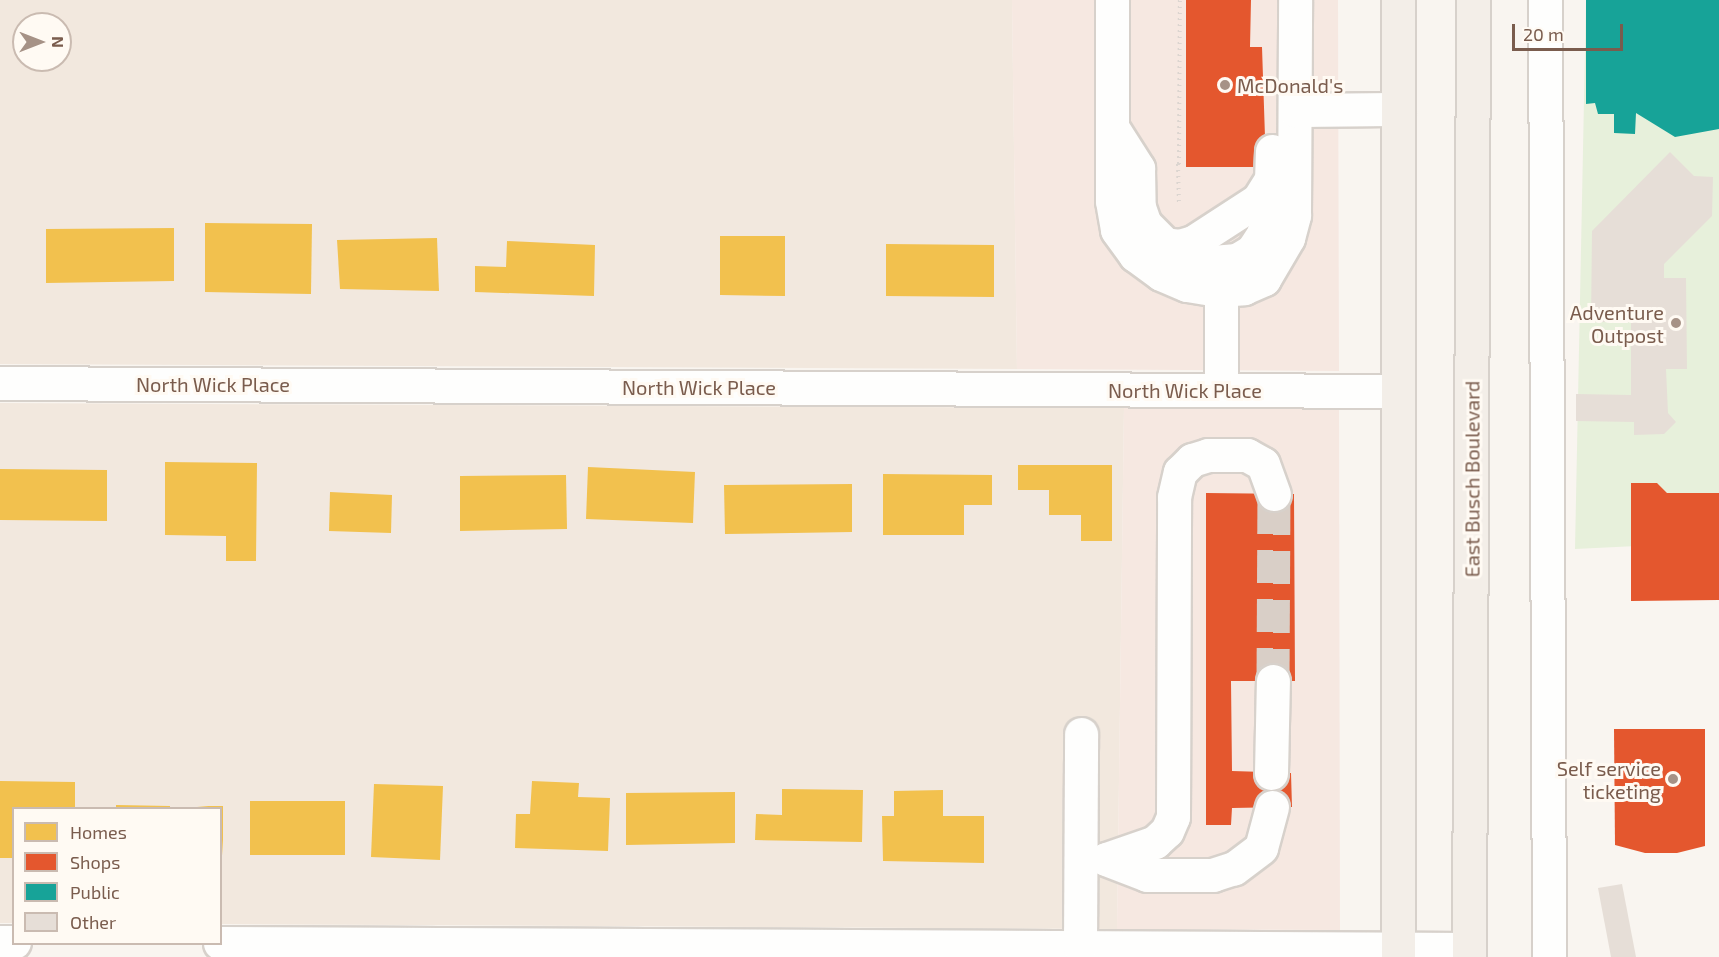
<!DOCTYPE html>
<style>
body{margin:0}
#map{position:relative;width:1719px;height:957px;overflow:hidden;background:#f9f5f0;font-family:"Exo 2",sans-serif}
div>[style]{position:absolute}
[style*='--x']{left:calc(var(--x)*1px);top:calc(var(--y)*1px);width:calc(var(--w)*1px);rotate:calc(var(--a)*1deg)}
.residential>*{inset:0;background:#f2e8de}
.commercial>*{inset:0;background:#f6e8e1}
.green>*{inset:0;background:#e7f0db}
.homes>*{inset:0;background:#f2c14e}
.shops>*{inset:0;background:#e4572e}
.public>*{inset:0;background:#17a398}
.building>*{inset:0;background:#e6ded7}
.minor-tunnel>*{height:33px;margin-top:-16.5px;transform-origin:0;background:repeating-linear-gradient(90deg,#d9cfc7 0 33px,transparent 0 49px)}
.path>*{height:4px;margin-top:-2px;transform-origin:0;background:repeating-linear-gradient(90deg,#dcd5d0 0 1.5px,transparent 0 6px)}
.roads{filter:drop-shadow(2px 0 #d7d1cb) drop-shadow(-2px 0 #d7d1cb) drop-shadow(0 2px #d7d1cb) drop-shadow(0 -2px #d7d1cb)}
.minor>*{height:33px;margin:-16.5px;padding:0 16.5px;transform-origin:16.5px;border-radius:16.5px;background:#fefefd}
.major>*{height:33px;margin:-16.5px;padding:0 16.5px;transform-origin:16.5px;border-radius:16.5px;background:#f3eee8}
.dots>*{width:16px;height:16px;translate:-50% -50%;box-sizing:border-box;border:3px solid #fffaf3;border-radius:50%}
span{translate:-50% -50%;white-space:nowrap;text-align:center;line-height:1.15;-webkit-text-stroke:6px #fffaf3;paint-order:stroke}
.poi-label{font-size:20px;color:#7a5c4d}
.left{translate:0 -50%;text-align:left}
.right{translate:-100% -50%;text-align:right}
.street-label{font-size:20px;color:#7a5c4d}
.legend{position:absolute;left:12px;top:807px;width:210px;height:138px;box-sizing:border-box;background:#fffaf3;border:2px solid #cabbb1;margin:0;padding:8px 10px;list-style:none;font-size:18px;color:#7a5c4d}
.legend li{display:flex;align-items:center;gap:12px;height:30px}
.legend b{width:30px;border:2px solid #cabbb1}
.north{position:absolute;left:12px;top:12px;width:60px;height:60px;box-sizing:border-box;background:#fffaf3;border:2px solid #cabbb1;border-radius:50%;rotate:90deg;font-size:16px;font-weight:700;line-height:24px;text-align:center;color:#7a5c4d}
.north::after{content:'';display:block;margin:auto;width:21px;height:27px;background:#a69286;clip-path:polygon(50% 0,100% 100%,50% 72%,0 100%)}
.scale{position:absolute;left:1512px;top:24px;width:111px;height:27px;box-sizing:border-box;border:3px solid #7a5c4d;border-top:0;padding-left:8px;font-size:18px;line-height:21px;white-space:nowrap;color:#7a5c4d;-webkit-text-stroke:4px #fffaf3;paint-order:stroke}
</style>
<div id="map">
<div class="residential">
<div style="clip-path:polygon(evenodd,0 0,1012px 0,1017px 369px,0 364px,0 0,24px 24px,60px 24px,60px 60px,24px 60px,24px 24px)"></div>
<div style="clip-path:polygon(0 403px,1124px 408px,1117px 929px,221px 924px,220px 808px,14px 808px,13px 923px,0 923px)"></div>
</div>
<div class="commercial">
<div style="clip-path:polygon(1012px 0,1338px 0,1339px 371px,1017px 369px)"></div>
<div style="clip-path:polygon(1124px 408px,1339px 409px,1340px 930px,1117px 929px)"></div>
</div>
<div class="green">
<div style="clip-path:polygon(1586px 0,1719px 0,1719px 542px,1575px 549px)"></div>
</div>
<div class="homes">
<div style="clip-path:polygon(205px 223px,312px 224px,311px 294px,205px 292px)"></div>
<div style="clip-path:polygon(174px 228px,174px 281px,46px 283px,46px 229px)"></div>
<div style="clip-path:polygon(720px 236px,785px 236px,785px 296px,720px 295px)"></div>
<div style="clip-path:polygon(437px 238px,439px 291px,340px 289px,337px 240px)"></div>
<div style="clip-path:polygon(507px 241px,595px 245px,594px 296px,475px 292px,475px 266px,506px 267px)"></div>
<div style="clip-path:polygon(886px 244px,994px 245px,994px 297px,886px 296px)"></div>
<div style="clip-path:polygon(165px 462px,257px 463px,256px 561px,226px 561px,226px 536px,165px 535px)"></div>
<div style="clip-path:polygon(1018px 465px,1112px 465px,1112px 541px,1081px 541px,1081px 515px,1049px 515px,1049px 490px,1018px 490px)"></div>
<div style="clip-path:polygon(588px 467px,695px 472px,693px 523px,586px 519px)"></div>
<div style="clip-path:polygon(0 469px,107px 470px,107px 521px,0 520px)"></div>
<div style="clip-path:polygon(883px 474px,992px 475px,992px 505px,964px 505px,964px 535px,883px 535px)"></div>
<div style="clip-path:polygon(566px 475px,567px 529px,460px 531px,460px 476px)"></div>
<div style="clip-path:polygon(852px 484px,852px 532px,725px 534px,724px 485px)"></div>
<div style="clip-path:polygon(330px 492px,392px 495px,391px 533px,329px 531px)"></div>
<div style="clip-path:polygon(0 781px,75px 782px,75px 808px,14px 808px,14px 858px,0 858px)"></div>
<div style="clip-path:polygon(532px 781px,579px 783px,578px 797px,610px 798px,608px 851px,515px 848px,516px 814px,530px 814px)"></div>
<div style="clip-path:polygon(374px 784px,443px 786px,440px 860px,371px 857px)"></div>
<div style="clip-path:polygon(782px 789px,863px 790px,862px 842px,755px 840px,756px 814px,782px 815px)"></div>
<div style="clip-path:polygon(943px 790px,943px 816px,984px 816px,984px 863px,883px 861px,882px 816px,894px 816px,894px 791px)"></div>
<div style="clip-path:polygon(735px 792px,735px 843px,626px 845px,626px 793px)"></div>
<div style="clip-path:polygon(250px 801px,345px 801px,345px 855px,250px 855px)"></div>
<div style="clip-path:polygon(116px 805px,170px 806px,170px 808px,116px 808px)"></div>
<div style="clip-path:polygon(197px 806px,223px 806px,223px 856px,220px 808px)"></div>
</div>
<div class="shops">
<div style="clip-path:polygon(1186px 0,1251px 0,1250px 47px,1262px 47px,1266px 167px,1186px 167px)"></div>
<div style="clip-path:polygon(1631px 483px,1657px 483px,1667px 493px,1719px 493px,1719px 600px,1631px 601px)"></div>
<div style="clip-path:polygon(1206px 493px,1294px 494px,1295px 681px,1231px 681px,1232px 771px,1291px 773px,1292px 807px,1232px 808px,1231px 825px,1206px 825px)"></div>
<div style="clip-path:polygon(1614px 729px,1705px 729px,1705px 846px,1677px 853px,1645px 853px,1615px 845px)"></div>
</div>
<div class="public">
<div style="clip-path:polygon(1586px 0,1719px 0,1719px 129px,1675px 137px,1636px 113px,1635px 134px,1614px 133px,1614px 114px,1598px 114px,1595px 103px,1586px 104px)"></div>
</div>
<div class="building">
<div style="clip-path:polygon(1670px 152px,1694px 176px,1713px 177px,1712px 216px,1664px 264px,1664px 278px,1686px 278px,1687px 369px,1666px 369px,1668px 413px,1676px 422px,1664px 434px,1634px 435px,1634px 422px,1576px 421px,1576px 394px,1631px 395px,1631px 322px,1591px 322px,1592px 231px)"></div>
<div style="clip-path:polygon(1622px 884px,1636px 957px,1611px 957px,1598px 888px)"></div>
</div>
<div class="minor-tunnel">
<div style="--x:1273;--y:681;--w:187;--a:-89.7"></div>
</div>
<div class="path">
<div style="--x:1178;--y:164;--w:42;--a:88.6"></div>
<div style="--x:1179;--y:164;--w:164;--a:-89.7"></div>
</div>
<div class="roads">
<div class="minor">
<div style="--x:1112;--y:0;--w:201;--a:90"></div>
<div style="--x:1112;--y:201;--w:29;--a:80"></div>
<div style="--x:1117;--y:230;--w:31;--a:54"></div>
<div style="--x:1135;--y:255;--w:32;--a:36"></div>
<div style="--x:1161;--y:274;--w:28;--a:23"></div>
<div style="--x:1187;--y:285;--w:31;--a:9"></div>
<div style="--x:1218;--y:290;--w:26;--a:-4"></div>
<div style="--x:1244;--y:288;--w:22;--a:-24"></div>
<div style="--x:1264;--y:279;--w:48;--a:-59.7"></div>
<div style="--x:1288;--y:238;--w:24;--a:-75"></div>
<div style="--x:1294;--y:215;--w:215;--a:-89.7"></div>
<div style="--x:1545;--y:0;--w:957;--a:89.76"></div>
<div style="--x:1295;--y:110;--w:103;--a:-0.6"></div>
<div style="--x:1112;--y:127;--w:49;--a:57.6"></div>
<div style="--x:1138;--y:168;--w:39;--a:89"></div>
<div style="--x:1139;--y:207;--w:18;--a:71"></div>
<div style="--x:1145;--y:224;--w:37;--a:45"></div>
<div style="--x:1171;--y:250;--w:33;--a:23"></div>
<div style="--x:1201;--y:263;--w:36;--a:-5"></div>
<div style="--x:1237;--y:260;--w:17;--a:-31"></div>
<div style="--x:1252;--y:251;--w:20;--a:-57"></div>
<div style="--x:1263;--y:234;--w:24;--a:-73"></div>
<div style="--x:1270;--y:211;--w:60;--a:-88.1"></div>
<div style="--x:1163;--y:244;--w:16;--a:7"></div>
<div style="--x:1179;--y:246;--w:15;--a:-16"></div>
<div style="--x:1193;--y:242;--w:77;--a:-32.9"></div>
<div style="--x:1258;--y:200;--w:26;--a:-58"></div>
<div style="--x:1221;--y:290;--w:100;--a:90"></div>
<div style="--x:0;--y:383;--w:1398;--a:0.33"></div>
<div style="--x:1271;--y:773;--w:92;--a:-88.8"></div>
<div style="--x:1272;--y:807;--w:42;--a:105"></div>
<div style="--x:1261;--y:848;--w:34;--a:143"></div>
<div style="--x:1234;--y:868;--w:22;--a:162"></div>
<div style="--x:1213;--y:875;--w:66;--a:180"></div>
<div style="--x:1147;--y:875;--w:44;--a:-158.7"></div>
<div style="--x:1106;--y:859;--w:52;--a:-19.1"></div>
<div style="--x:1155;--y:842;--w:16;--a:-43"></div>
<div style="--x:1167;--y:831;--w:15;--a:-67"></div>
<div style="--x:1173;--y:817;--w:320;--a:-89.8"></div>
<div style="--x:1174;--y:497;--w:26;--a:-77"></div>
<div style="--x:1180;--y:472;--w:17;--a:-45"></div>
<div style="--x:1192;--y:460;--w:17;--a:-17"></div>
<div style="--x:1208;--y:455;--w:39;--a:0"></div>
<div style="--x:1247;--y:455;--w:18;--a:29"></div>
<div style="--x:1263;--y:464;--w:32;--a:70"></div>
<div style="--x:0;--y:942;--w:14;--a:0"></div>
<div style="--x:220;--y:943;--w:1249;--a:0.28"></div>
<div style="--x:1080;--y:947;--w:213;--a:-89.7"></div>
</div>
<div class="major">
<div style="--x:1398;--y:957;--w:957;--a:-90"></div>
<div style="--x:1469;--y:957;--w:957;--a:-89.76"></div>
</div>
</div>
<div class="dots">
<div style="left:1225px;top:85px;background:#a69286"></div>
<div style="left:1676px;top:323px;background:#a69286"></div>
<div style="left:1673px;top:779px;background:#a69286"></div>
</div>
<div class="poi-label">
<span class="left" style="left:1237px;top:85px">McDonald's</span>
<span class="right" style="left:1664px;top:324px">Adventure<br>Outpost</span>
<span class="right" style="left:1661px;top:780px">Self service<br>ticketing</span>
</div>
<div class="street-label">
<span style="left:213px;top:384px">North Wick Place</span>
<span style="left:699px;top:387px">North Wick Place</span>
<span style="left:1185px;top:390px">North Wick Place</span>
<span style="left:1472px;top:479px;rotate:-90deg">East Busch Boulevard</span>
</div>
<ul class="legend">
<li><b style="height:16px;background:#f2c14e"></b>Homes</li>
<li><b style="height:16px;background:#e4572e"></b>Shops</li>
<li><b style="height:16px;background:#17a398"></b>Public</li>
<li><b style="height:16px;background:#e6ded7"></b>Other</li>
</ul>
<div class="north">N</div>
<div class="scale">20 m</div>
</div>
